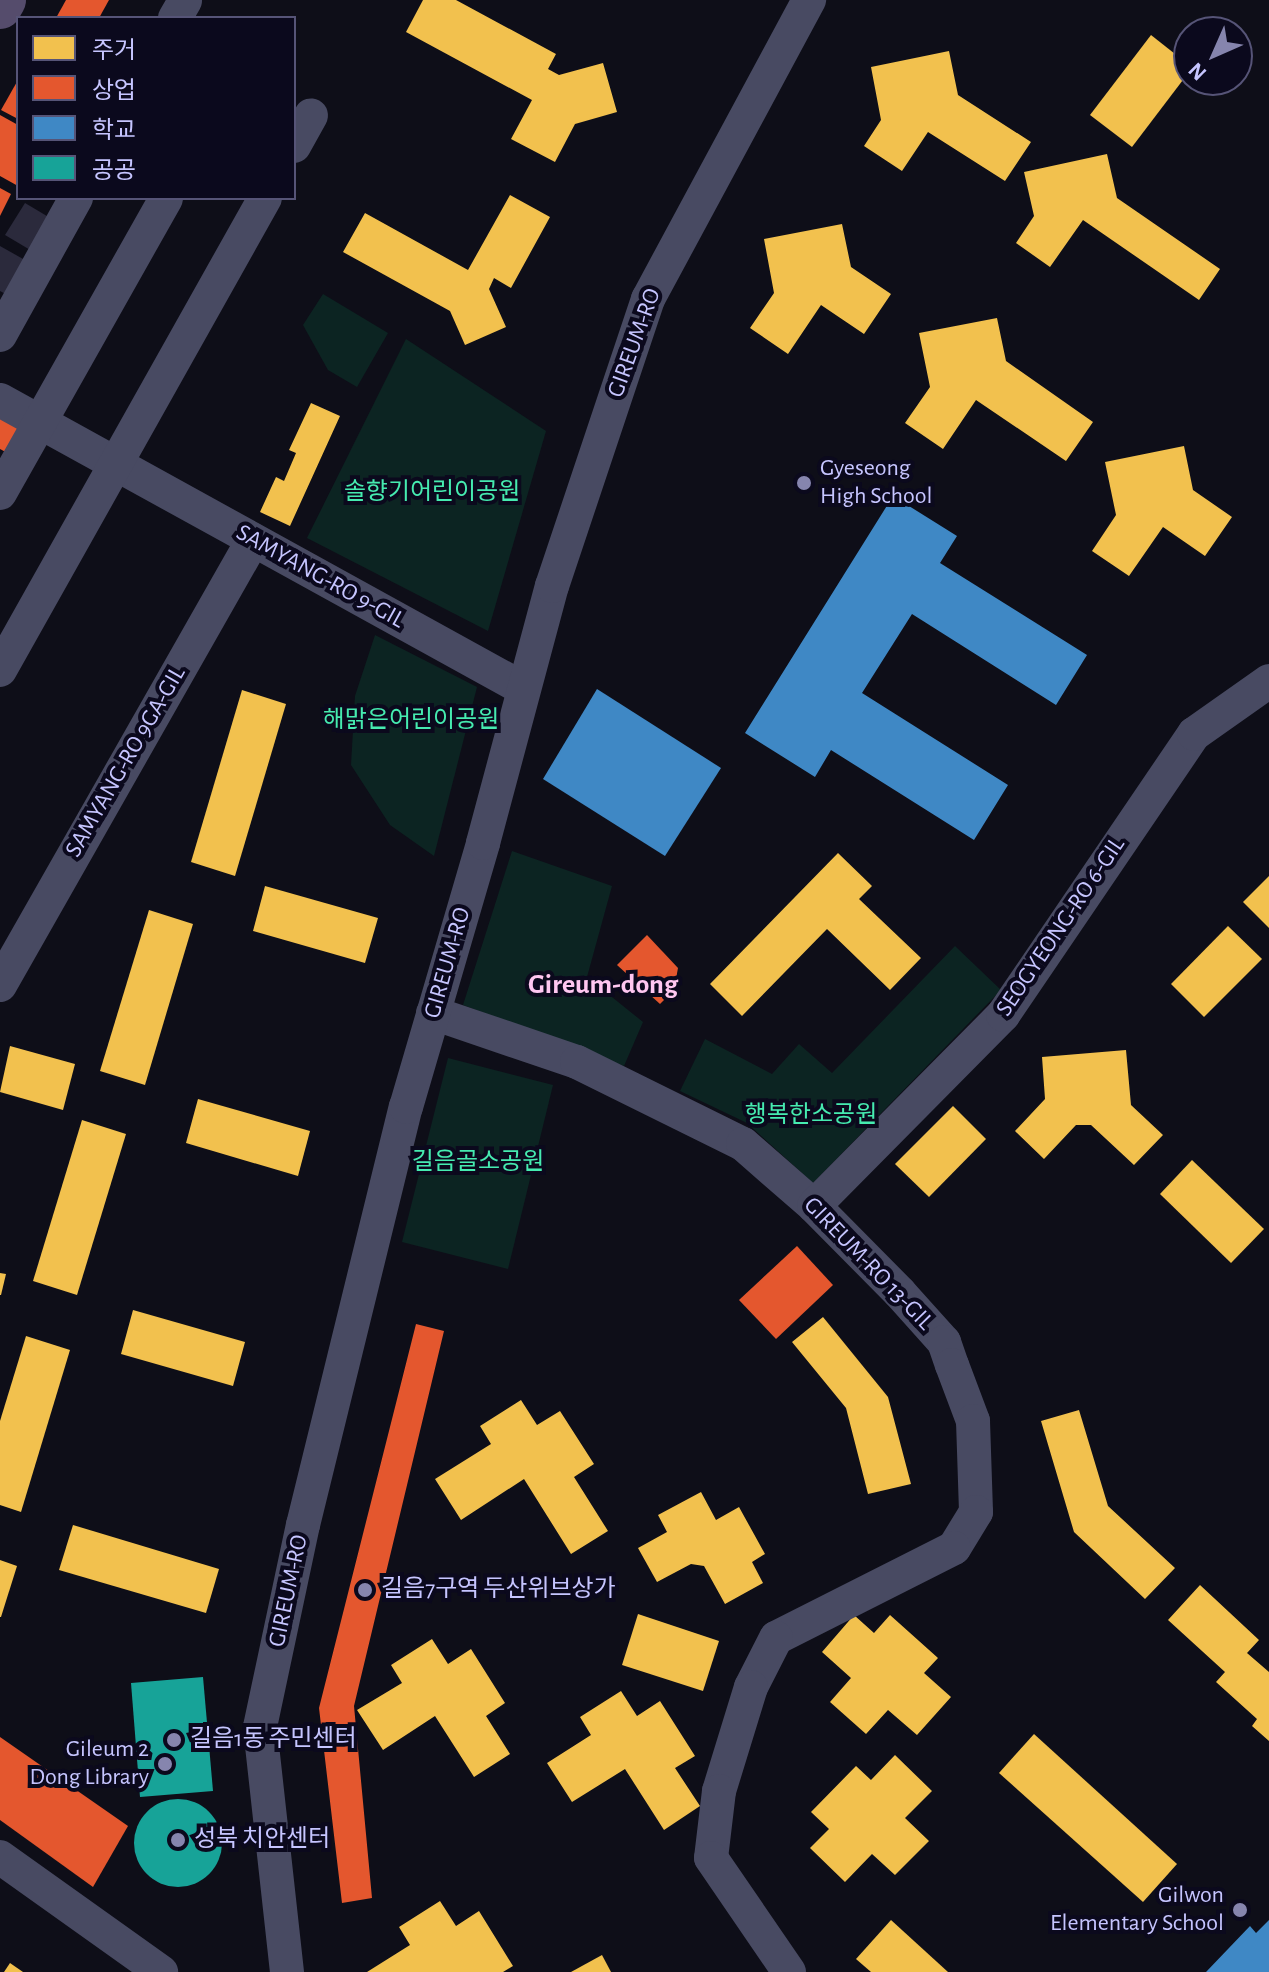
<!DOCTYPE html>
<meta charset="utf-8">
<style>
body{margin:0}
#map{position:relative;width:1269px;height:1972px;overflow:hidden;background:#0e0e18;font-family:"Alegreya Sans","Noto Sans KR",sans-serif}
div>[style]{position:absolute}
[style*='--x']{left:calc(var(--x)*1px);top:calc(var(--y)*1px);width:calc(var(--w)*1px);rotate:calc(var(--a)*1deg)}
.green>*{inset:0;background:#0c2422}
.homes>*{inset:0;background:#f2c14e}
.shops>*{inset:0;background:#e4572e}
.schools>*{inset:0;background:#3f88c5}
.public>*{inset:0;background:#17a398}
.round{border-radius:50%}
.building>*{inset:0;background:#2b2a3c}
.minor>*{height:34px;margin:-17px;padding:0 17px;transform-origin:17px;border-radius:17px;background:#484a62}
.major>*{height:44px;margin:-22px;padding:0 22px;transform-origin:22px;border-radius:22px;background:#554c6c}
.dots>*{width:22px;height:22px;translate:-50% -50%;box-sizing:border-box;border:4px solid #0b091d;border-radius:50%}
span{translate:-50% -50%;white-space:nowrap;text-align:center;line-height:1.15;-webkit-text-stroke:8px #0b091d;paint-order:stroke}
.street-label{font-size:24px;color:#c6c5ff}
.poi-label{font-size:24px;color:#c6c5ff}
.left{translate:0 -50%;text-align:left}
.right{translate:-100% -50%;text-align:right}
.park-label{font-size:24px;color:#46ebb0}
.quarter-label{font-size:28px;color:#ffc7f1;font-weight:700}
.legend{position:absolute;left:16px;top:16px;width:280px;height:184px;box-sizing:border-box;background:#0b091d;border:2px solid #565477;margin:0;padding:10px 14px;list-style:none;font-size:24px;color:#c6c5ff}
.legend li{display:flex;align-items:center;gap:16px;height:40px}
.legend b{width:40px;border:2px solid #565477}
.north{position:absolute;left:1173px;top:16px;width:80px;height:80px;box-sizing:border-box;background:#0b091d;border:2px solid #565477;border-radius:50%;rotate:225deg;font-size:22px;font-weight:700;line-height:32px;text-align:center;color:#c6c5ff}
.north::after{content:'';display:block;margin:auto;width:28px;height:36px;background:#8685ae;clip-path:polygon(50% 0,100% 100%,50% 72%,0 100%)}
</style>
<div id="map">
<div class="green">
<div style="clip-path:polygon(323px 294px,388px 333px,357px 387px,328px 370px,303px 325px)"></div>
<div style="clip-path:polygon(406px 339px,546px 431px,488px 631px,307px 538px)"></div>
<div style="clip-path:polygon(375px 635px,477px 687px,434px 856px,390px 825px,351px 765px,355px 696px)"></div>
<div style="clip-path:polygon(512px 851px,612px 886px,587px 977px,643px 1022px,624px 1066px,463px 1005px)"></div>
<div style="clip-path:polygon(955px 946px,1001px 990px,813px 1183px,747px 1123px,680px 1091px,705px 1039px,772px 1074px,799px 1044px,832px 1073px)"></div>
<div style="clip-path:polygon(448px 1058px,553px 1085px,508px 1269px,402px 1242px)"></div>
</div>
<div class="homes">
<div style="clip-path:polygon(423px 0,456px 0,556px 54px,548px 69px,559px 75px,603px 63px,617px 112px,575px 124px,555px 162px,511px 139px,532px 100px,406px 32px)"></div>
<div style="clip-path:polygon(1151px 35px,1189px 65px,1189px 72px,1132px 147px,1090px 115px)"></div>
<div style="clip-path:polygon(949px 51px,958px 95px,1031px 142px,1005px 181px,928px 132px,902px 171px,864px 146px,881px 120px,871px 67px)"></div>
<div style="clip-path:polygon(1107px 154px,1117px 198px,1220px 269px,1199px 300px,1083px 220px,1050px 267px,1016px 243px,1034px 216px,1024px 172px)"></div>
<div style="clip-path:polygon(510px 195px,550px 217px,511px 288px,494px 278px,489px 289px,506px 327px,465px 345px,450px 311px,343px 252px,365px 213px,468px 270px)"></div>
<div style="clip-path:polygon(842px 224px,851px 267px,891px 294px,864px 334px,821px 305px,788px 354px,750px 328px,774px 293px,764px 239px)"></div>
<div style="clip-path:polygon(997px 318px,1006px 361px,1093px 422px,1066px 461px,976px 400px,943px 449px,905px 423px,930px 387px,919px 333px)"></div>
<div style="clip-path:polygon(311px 403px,340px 416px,290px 526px,260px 512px,276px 477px,284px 481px,296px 453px,289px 450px)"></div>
<div style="clip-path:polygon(1184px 446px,1193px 490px,1232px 517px,1205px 556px,1163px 527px,1129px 576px,1092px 551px,1116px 515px,1105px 462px)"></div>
<div style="clip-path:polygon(242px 690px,286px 704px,235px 876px,191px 862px)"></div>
<div style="clip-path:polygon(838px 853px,872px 886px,859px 899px,921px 958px,890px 990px,827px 929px,742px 1016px,710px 984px)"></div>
<div style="clip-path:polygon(1269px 876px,1269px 928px,1243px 902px)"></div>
<div style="clip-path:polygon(265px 886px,378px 918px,365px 963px,253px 931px)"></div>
<div style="clip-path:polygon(149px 910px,193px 924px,145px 1085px,100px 1071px)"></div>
<div style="clip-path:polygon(1228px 926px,1262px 959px,1204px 1017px,1171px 984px)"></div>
<div style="clip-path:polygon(10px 1046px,75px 1064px,63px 1110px,0 1092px)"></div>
<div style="clip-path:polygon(1126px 1050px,1131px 1105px,1163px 1135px,1134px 1165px,1091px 1125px,1076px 1125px,1044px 1159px,1015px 1131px,1045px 1099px,1042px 1057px)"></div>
<div style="clip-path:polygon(198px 1099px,310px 1131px,298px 1176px,186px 1143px)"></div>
<div style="clip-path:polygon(953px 1106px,986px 1139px,929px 1197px,895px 1164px)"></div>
<div style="clip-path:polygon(82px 1120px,126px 1134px,77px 1295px,33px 1281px)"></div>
<div style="clip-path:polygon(1192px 1160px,1264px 1229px,1231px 1263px,1160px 1194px)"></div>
<div style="clip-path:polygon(0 1273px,6px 1274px,1px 1295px,0 1295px)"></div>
<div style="clip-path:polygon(133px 1310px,245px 1342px,233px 1386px,121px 1354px)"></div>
<div style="clip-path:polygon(823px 1317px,888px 1397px,911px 1484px,868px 1494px,846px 1408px,792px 1342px)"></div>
<div style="clip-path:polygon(26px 1336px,70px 1350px,21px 1512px,0 1505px,0 1421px)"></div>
<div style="clip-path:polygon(521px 1400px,537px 1425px,560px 1411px,594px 1464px,574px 1477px,608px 1531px,571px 1554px,524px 1479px,461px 1520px,435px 1479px,491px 1444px,480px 1426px)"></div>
<div style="clip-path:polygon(1079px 1410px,1108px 1506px,1175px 1568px,1145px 1599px,1074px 1532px,1041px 1421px)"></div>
<div style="clip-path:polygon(701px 1492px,716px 1520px,739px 1507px,765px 1554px,752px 1562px,763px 1583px,725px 1604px,704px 1566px,691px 1564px,657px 1582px,638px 1548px,667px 1532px,658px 1515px)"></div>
<div style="clip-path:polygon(73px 1525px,219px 1569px,206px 1613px,59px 1570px)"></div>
<div style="clip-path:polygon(0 1560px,17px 1566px,1px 1617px,0 1617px)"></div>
<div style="clip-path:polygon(1200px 1585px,1259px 1640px,1247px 1653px,1269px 1672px,1269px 1741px,1252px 1726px,1257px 1719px,1216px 1682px,1225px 1672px,1168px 1620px)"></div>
<div style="clip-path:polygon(638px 1614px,719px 1641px,703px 1691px,622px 1665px)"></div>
<div style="clip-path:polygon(854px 1615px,874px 1633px,890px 1615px,938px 1658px,924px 1673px,951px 1697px,917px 1735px,888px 1710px,866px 1734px,830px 1702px,851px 1678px,822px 1652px)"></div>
<div style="clip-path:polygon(432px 1639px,448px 1664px,471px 1649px,505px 1703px,486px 1716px,510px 1754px,474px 1777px,435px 1716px,383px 1750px,357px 1710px,402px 1683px,391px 1665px)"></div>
<div style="clip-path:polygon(621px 1691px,637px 1716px,660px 1701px,695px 1756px,675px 1768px,700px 1806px,664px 1830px,625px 1769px,572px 1802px,547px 1763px,591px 1735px,580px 1717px)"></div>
<div style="clip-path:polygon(1034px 1734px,1177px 1864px,1143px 1902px,999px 1773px)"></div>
<div style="clip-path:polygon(895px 1755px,932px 1791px,905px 1818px,929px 1841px,895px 1875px,872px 1854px,845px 1882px,810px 1848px,829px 1829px,811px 1812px,856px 1766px,871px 1780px)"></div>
<div style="clip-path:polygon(440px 1901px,456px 1926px,479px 1911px,513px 1966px,503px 1972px,367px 1972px,410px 1945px,399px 1927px)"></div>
<div style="clip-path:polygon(891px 1920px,948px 1972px,871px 1972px,856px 1959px)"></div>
<div style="clip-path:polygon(602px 1955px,611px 1972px,571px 1972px)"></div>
<div style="clip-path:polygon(10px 1963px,23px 1972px,4px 1972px)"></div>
</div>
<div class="shops">
<div style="clip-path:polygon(66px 0,109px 0,99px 18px,56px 18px)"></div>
<div style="clip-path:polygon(18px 80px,18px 119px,1px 110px)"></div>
<div style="clip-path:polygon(0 115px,18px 125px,18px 186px,0 176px)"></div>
<div style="clip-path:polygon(0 188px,11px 194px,0 216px)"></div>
<div style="clip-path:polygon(0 407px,24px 435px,13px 456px,0 449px)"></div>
<div style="clip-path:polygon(647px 935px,678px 968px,674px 990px,660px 1004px,617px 965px)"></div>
<div style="clip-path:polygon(797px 1246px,833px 1285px,776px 1339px,739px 1300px)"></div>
<div style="clip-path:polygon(416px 1324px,444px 1331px,354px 1706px,372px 1898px,342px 1903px,319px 1708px)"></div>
<div style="clip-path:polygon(0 1737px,128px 1826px,93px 1887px,0 1820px)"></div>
</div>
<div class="schools">
<div style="clip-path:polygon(893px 496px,957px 536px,940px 563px,1087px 655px,1056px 705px,912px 614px,862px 693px,1008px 785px,974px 840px,831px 750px,815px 777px,745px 733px)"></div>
<div style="clip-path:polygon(597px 689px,721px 768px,665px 856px,543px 779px)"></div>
<div style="clip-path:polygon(1269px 1920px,1269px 1972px,1206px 1972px,1250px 1926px,1256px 1933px)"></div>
</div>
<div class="public">
<div style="clip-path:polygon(203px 1677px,213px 1791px,140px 1797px,131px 1683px)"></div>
<div class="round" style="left:134px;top:1799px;width:88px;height:88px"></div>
</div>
<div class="building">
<div style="clip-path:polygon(25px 203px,57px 222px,37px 254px,5px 235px)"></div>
<div style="clip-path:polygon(0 246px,32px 264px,13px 298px,0 291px)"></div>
</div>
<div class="minor">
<div style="--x:175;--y:18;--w:20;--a:-60"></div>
<div style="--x:294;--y:146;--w:35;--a:-61"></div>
<div style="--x:0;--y:335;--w:157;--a:-61"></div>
<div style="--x:0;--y:400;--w:598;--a:28.88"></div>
<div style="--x:0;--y:493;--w:338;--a:-60.6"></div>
<div style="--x:0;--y:670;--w:541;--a:-60.69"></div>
<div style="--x:0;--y:985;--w:512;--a:-60.38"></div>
<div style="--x:433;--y:1013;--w:152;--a:18.8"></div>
<div style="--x:577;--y:1062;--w:185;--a:26.3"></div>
<div style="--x:743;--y:1144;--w:94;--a:41.1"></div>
<div style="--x:814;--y:1206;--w:122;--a:45.3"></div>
<div style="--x:900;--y:1293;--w:66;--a:48.1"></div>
<div style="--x:944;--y:1342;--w:24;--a:71"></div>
<div style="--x:952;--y:1365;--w:60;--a:69.4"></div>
<div style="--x:973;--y:1421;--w:91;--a:88.1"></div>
<div style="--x:976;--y:1512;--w:42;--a:121.4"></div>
<div style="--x:954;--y:1548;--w:199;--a:153.2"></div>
<div style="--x:776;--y:1638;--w:55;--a:117"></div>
<div style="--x:751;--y:1687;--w:109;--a:107.1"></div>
<div style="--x:719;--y:1791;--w:67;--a:96.8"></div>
<div style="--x:711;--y:1858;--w:138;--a:55.6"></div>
<div style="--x:814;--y:1206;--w:269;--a:-45.3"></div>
<div style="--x:1003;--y:1015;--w:340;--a:-55.8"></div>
<div style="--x:1194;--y:734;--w:92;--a:-35.2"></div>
<div style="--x:0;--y:1857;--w:198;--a:35.5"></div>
<div style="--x:287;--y:1972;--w:246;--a:-96.3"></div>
<div style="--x:260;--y:1727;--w:207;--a:-78"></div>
<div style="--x:303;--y:1525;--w:431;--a:-76.2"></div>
<div style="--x:406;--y:1107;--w:275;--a:-73.7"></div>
<div style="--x:483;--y:843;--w:266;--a:-75"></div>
<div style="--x:552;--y:586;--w:303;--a:-71.5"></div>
<div style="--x:648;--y:299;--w:340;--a:-61.7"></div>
</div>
<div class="major">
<div style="--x:0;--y:7;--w:8;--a:-60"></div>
</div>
<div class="dots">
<div style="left:804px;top:483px;background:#8685ae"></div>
<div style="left:365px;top:1590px;background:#8685ae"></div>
<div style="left:174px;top:1740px;background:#8685ae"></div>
<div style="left:165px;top:1764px;background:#8685ae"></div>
<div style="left:178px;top:1840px;background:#8685ae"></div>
<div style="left:1240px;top:1910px;background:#8685ae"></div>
</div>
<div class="street-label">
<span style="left:635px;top:343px;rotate:-70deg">GIREUM-RO</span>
<span style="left:320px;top:577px;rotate:29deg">SAMYANG-RO 9-GIL</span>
<span style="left:126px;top:762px;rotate:-60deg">SAMYANG-RO 9GA-GIL</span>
<span style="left:1061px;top:927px;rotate:-56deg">SEOGYEONG-RO 6-GIL</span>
<span style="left:448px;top:963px;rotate:-74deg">GIREUM-RO</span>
<span style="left:868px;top:1264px;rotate:46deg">GIREUM-RO 13-GIL</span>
<span style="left:289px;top:1591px;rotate:-78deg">GIREUM-RO</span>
</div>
<div class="poi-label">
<span class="left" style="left:820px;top:483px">Gyeseong<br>High School</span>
<span class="left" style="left:381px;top:1590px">길음7구역 두산위브상가</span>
<span class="left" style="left:190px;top:1740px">길음1동 주민센터</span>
<span class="right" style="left:149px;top:1764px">Gileum 2<br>Dong Library</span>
<span class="left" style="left:194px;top:1840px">성북 치안센터</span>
<span class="right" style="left:1224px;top:1910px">Gilwon<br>Elementary School</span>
</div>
<div class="park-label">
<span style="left:432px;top:493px">솔향기어린이공원</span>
<span style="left:411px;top:721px">해맑은어린이공원</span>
<span style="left:811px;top:1116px">행복한소공원</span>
<span style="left:478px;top:1163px">길음골소공원</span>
</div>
<div class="quarter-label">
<span style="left:603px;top:985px">Gireum-dong</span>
</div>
<ul class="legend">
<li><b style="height:22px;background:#f2c14e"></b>주거</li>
<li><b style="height:22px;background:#e4572e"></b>상업</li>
<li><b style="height:22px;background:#3f88c5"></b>학교</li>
<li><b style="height:22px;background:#17a398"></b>공공</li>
</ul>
<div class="north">N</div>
</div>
